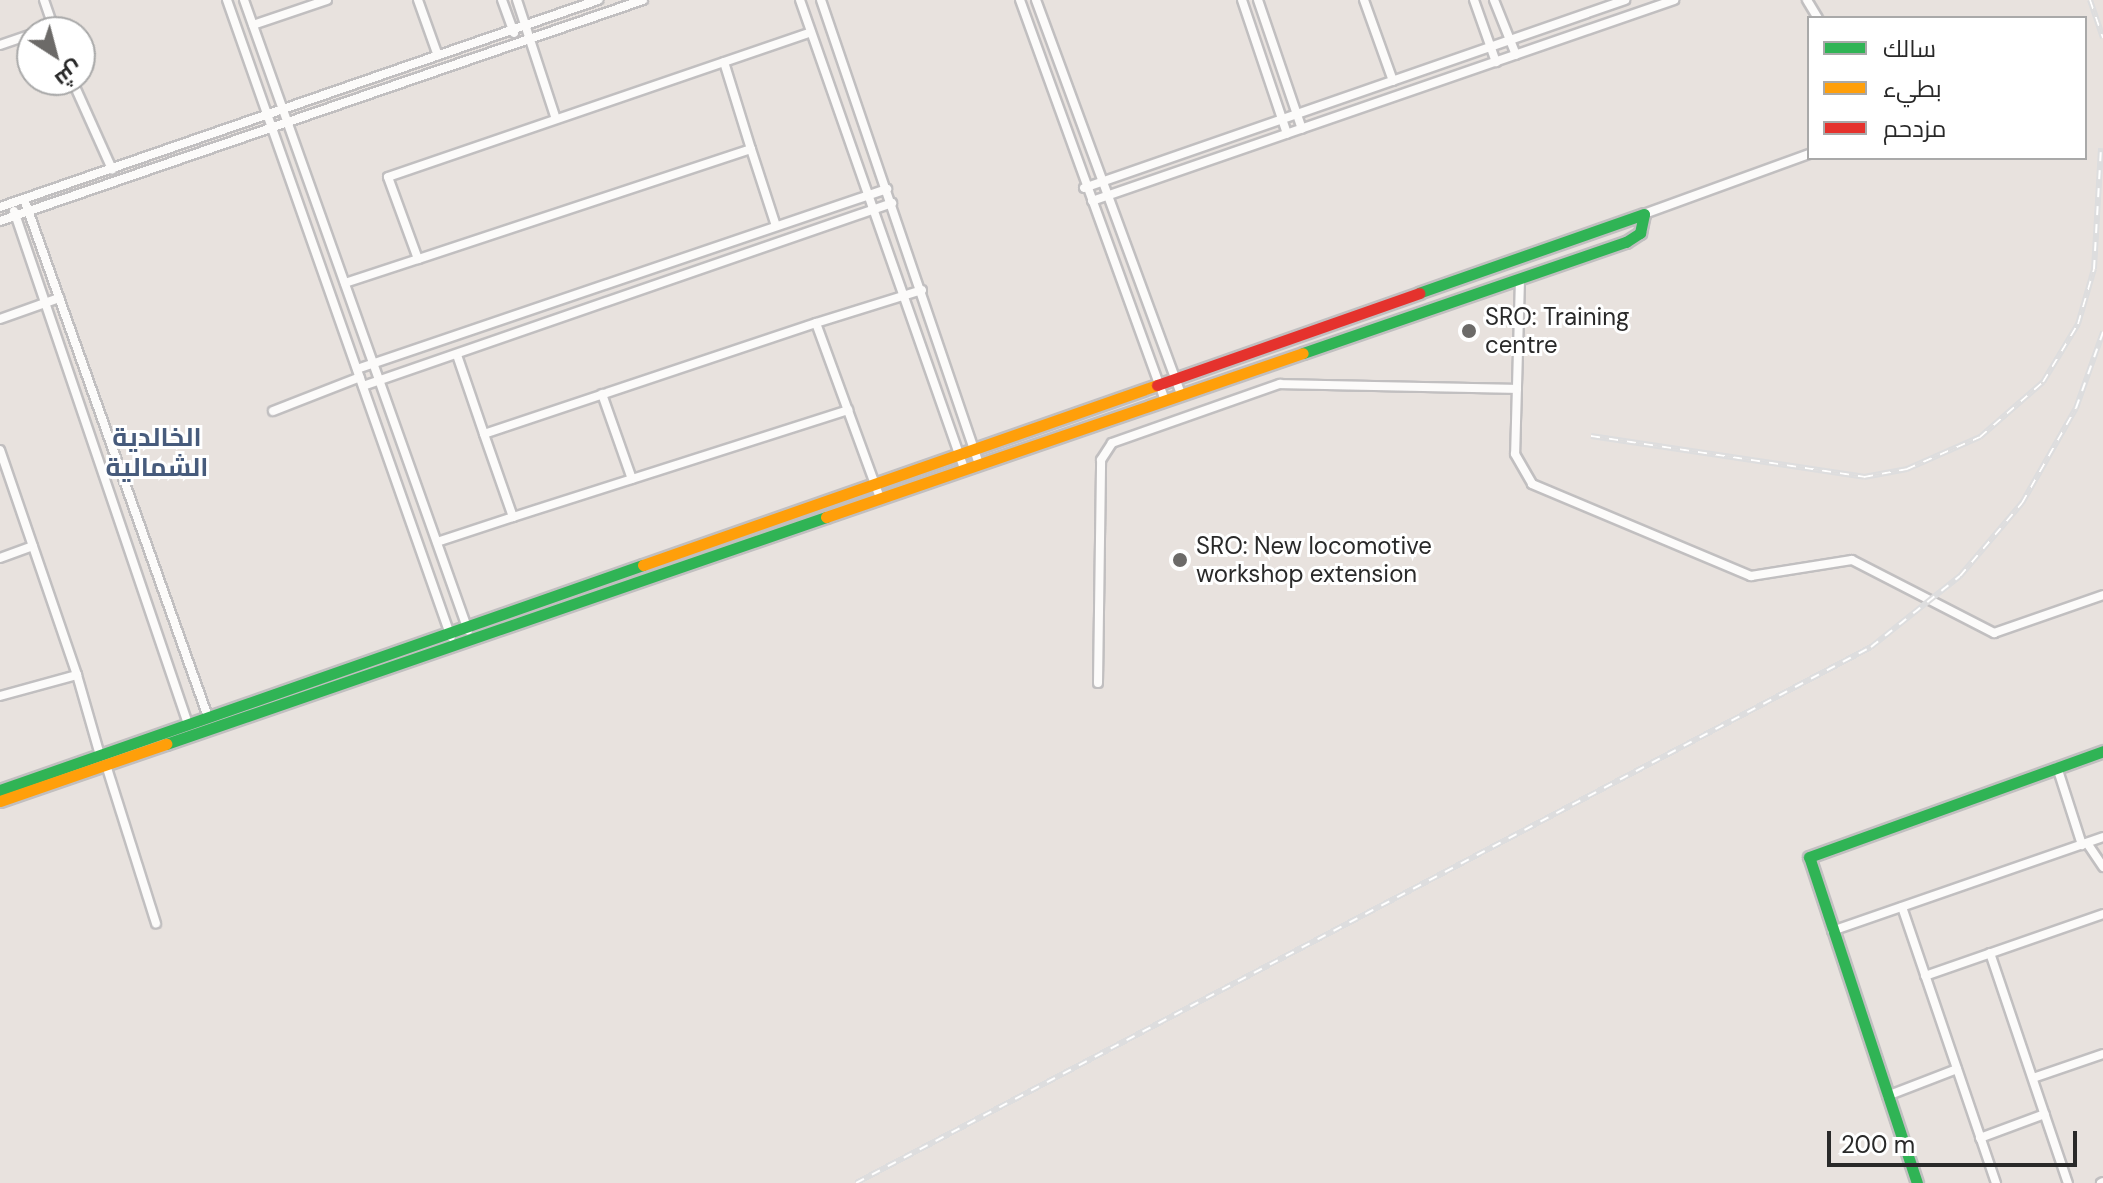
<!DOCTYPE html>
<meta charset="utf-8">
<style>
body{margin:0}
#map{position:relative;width:2103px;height:1183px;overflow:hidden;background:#e8e2de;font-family:"DM Sans",Cairo,sans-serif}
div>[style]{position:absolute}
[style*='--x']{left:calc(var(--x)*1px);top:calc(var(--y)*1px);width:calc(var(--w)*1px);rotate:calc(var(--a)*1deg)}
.roads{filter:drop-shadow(2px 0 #c1bfc0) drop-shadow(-2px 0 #c1bfc0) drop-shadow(0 2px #c1bfc0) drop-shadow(0 -2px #c1bfc0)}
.street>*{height:8px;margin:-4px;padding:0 4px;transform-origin:4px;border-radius:4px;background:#fcfbfa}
.fast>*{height:11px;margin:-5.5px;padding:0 5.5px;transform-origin:5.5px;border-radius:5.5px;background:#30b455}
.slow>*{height:11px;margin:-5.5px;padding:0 5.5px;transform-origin:5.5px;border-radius:5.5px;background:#ff9f0a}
.jam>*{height:11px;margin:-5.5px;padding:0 5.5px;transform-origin:5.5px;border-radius:5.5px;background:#e5322d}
.rail>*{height:6px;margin-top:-3px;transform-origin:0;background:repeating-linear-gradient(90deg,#fff 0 9px,#ddddde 0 18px);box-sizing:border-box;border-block:2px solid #ddddde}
.dots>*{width:22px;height:22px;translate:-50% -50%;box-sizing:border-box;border:4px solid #fff;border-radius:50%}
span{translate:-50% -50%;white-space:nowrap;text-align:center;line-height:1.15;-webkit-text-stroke:6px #fff;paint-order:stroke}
.poi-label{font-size:24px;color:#292929}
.left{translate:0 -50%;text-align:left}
.neighbourhood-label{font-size:26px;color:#475b7c;font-weight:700}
.legend{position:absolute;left:1807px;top:16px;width:280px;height:144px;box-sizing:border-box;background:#fff;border:2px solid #a9a9a9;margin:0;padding:10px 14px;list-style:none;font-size:24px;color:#292929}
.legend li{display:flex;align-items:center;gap:16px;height:40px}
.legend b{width:40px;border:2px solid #a9a9a9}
.north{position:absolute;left:16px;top:16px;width:80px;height:80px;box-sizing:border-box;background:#fff;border:2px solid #a9a9a9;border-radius:50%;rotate:144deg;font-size:22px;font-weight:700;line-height:32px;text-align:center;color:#292929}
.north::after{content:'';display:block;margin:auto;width:28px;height:36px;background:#6c6a68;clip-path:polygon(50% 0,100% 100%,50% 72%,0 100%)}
.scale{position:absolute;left:1827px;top:1131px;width:250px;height:36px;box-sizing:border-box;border:4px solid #292929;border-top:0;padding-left:10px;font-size:24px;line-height:28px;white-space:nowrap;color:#292929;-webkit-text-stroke:6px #fff;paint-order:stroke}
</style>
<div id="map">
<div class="roads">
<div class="street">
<div style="--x:44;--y:0;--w:34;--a:71"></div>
<div style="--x:227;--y:0;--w:675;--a:70.63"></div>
<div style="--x:244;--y:0;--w:669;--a:70.43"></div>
<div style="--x:418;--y:0;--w:59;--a:70.3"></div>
<div style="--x:502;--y:0;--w:35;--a:70"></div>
<div style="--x:517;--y:0;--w:125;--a:71.9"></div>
<div style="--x:800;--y:0;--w:497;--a:70.7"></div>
<div style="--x:821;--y:0;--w:490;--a:71.2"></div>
<div style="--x:1020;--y:0;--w:425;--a:70.1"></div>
<div style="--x:1036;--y:0;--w:421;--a:69.8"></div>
<div style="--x:1242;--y:0;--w:141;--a:71.4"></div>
<div style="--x:1258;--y:0;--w:136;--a:71.2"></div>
<div style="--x:1364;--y:0;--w:86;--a:70.3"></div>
<div style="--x:1474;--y:0;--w:66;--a:70.5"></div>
<div style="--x:1494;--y:0;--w:59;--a:68.2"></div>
<div style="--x:1807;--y:0;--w:21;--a:59"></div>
<div style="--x:253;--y:25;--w:78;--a:-18.7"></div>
<div style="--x:38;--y:32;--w:16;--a:-18"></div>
<div style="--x:0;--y:45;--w:34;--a:-19"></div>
<div style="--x:724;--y:62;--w:91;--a:72.8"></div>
<div style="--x:72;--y:80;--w:98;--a:65.8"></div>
<div style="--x:1084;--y:188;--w:573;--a:-19.16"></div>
<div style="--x:24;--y:199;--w:550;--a:70.44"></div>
<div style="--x:1092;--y:201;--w:616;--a:-19.05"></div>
<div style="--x:0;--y:207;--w:633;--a:-19.09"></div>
<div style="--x:14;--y:211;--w:542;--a:71.26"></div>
<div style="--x:1644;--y:214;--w:176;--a:-20"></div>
<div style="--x:0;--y:221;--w:680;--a:-18.97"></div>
<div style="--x:776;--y:226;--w:81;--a:-108"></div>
<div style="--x:751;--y:149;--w:351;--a:161.7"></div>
<div style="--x:418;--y:259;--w:87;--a:-110.1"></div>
<div style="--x:388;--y:177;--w:447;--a:-18.9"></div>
<div style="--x:1520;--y:279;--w:175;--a:91.6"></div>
<div style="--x:1515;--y:454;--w:34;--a:60"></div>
<div style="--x:1532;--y:484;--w:238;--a:22.8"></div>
<div style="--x:1751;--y:576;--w:102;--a:-9"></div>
<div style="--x:1852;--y:560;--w:160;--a:27.2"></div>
<div style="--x:1994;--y:633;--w:115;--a:-19.2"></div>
<div style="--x:345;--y:283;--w:77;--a:-18.2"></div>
<div style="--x:0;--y:319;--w:63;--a:-19.6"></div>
<div style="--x:457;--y:355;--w:83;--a:71.1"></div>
<div style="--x:484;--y:434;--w:350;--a:-18.5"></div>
<div style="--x:357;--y:369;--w:560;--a:-18.76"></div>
<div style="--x:363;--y:386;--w:560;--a:-19.08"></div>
<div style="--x:602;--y:394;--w:90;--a:70.6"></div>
<div style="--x:273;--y:411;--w:93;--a:-21.3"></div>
<div style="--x:0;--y:450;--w:238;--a:71.1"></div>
<div style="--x:880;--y:498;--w:186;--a:-110.1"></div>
<div style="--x:816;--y:323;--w:111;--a:-17.3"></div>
<div style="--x:513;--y:517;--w:352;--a:-17.7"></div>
<div style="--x:437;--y:542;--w:80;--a:-18.2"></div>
<div style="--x:513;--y:517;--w:88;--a:-109.3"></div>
<div style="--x:0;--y:558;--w:35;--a:-20"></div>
<div style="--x:1098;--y:683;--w:223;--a:-89.2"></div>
<div style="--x:1101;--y:460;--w:20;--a:-57"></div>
<div style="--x:1112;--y:443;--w:178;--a:-19.4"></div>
<div style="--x:1280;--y:384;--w:237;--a:1.2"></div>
<div style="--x:0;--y:696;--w:80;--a:-15.3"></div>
<div style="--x:77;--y:675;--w:83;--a:74"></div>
<div style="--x:2057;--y:767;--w:82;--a:72.2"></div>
<div style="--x:107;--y:768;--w:163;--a:72.5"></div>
<div style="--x:2087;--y:843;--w:29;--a:56"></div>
<div style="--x:1902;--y:907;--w:292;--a:71.2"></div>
<div style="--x:1832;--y:931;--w:287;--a:-19.1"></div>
<div style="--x:1990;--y:953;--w:243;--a:71.3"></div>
<div style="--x:1925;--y:976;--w:188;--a:-19.2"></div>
<div style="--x:2033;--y:1078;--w:74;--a:-18.9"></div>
<div style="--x:1887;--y:1096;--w:75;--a:-21.1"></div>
<div style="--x:1980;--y:1138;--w:69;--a:-20.3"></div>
<div style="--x:2101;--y:1183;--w:2;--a:-27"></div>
</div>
<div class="fast">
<div style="--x:1303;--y:353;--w:342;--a:-19"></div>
<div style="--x:1626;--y:242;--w:17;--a:-33"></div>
<div style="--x:1640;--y:233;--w:19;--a:-78"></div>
<div style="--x:1644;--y:214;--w:238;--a:160.7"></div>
<div style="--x:166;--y:744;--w:698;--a:-18.98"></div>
<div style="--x:0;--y:790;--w:681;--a:-19.29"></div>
<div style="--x:1917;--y:1183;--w:343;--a:-108.3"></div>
<div style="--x:1809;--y:857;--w:313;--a:-19.8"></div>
</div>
<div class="slow">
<div style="--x:826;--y:517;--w:504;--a:-18.97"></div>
<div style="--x:643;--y:565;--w:545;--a:-19.3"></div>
<div style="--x:0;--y:801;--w:176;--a:-19"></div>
</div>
<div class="jam">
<div style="--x:1157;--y:385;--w:278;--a:-19.3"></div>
</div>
</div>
<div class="rail">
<div style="--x:2090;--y:0;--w:40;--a:71.1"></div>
<div style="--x:1591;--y:436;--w:276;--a:8.5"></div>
<div style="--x:1864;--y:477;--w:44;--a:-10.5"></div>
<div style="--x:1907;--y:469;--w:80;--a:-23.7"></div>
<div style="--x:1980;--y:437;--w:84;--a:-41.1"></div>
<div style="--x:2043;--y:382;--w:68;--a:-58.9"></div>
<div style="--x:2078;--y:324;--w:57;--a:-73.8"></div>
<div style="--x:2094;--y:269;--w:121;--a:-86.7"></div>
<div style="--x:856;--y:1183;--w:1148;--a:-27.84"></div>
<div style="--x:1871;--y:647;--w:114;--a:-38.6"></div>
<div style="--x:1960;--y:576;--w:96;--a:-49.7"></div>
<div style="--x:2022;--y:503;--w:109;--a:-60.4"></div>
<div style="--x:2076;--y:408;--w:81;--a:-70.4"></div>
</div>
<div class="dots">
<div style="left:1469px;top:331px;background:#6c6a68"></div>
<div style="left:1180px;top:560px;background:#6c6a68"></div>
</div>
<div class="poi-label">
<span class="left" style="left:1485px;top:331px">SRO: Training<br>centre</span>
<span class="left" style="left:1196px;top:560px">SRO: New locomotive<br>workshop extension</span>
</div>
<div class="neighbourhood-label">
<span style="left:157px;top:453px">الخالدية<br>الشمالية</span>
</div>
<ul class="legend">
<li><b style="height:10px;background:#30b455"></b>سالك</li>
<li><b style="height:10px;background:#ff9f0a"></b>بطيء</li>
<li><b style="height:10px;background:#e5322d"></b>مزدحم</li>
</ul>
<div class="north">ش</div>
<div class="scale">200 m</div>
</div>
